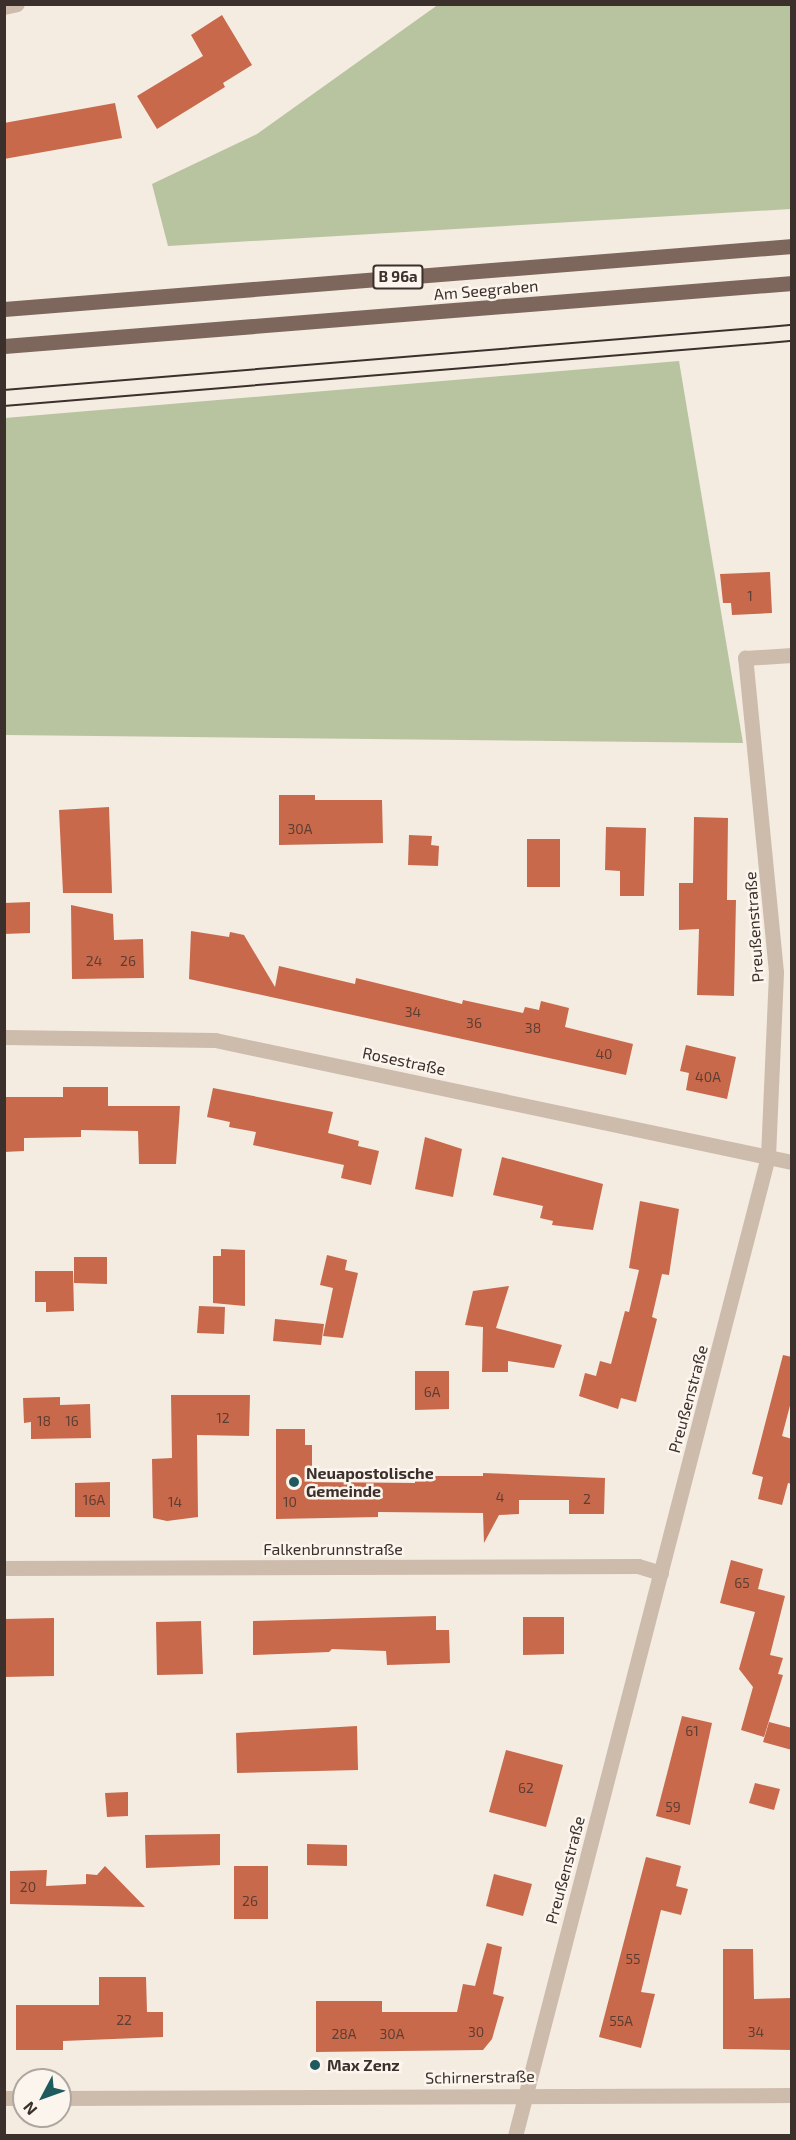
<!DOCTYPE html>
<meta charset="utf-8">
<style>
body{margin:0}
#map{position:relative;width:796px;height:2140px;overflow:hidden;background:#f4ebe1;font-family:"Exo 2",sans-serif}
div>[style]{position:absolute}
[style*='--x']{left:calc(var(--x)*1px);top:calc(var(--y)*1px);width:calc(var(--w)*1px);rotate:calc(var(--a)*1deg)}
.green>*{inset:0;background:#b8c4a0}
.building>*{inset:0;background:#c8694b}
.minor>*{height:15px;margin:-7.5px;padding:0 7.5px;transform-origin:7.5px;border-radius:7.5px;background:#cdbbac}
.major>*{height:15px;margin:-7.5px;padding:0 7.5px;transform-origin:7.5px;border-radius:7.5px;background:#7d675c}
.tram>*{height:1.5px;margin:-0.75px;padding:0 0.75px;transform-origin:0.75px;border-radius:0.75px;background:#3b302b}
.dots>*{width:16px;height:16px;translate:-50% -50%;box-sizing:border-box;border:3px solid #fbf5ee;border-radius:50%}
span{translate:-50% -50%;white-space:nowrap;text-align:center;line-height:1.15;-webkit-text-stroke:5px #fbf5ee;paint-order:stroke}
.number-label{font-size:14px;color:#5e3e33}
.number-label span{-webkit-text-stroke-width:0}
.shield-label span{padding:2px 4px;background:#fbf5ee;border:2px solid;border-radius:4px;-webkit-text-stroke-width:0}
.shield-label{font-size:15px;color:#3b302b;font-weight:700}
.street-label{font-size:16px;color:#3b302b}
.poi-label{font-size:16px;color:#3b302b;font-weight:700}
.left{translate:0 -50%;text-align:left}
.frame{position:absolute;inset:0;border:6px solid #3b302b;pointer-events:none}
.north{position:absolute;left:12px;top:2068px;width:60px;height:60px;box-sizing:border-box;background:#fbf5ee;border:2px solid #aea6a0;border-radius:50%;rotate:229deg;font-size:16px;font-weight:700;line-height:24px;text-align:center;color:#3b302b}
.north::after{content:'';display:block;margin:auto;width:21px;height:27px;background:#1f5a5e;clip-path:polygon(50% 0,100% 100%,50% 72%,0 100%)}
</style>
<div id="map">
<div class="green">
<div style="clip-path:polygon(439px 4px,791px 5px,791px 209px,168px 246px,152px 184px,257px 134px)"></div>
<div style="clip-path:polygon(679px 361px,743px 743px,5px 735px,5px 418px)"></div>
</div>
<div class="building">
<div style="clip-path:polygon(222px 15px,252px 65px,223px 83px,225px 87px,157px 129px,137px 96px,203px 56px,191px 35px)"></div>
<div style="clip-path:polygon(115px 103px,122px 138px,4px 159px,4px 123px)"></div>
<div style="clip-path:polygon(770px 572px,772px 613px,732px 615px,731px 603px,723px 603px,720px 574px)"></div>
<div style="clip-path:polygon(279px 795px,315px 795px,315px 800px,382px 800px,383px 843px,279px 845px)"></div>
<div style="clip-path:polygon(109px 807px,112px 893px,63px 893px,59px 810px)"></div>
<div style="clip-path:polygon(694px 817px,728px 818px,727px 900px,736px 900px,734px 996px,697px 995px,699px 929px,679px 930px,679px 883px,693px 883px)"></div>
<div style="clip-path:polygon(606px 827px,646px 828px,644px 896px,620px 896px,620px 871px,605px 870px)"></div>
<div style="clip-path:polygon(409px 835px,432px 836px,431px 845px,439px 846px,438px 866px,408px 865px)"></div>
<div style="clip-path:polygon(527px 839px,560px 839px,560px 887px,527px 887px)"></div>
<div style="clip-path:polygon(30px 902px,30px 933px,4px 934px,4px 903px)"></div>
<div style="clip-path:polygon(71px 905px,113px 914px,114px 940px,143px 939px,144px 978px,72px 979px)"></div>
<div style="clip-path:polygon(191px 931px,229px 937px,230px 932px,244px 935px,275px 987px,279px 966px,355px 984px,356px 978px,462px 1004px,463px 1000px,523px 1013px,525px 1007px,539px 1010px,541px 1001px,569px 1008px,565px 1027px,633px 1044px,626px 1075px,189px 979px)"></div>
<div style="clip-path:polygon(686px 1045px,736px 1057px,727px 1099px,686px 1090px,689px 1073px,680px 1071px)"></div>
<div style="clip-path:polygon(63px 1087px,108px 1087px,108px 1106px,180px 1106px,176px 1164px,139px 1164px,138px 1131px,81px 1130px,81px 1137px,24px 1138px,24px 1151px,4px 1152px,4px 1097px,63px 1097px)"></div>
<div style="clip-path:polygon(213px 1088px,333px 1112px,328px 1133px,359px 1141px,358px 1146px,379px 1151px,371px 1185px,341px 1178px,344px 1165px,253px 1145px,256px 1132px,229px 1127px,230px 1122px,207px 1117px)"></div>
<div style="clip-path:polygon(425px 1137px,462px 1149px,453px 1197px,415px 1189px)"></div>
<div style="clip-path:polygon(502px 1157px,603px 1184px,593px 1230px,552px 1225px,553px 1221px,540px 1218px,543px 1206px,493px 1195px)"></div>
<div style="clip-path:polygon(640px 1201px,679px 1209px,669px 1275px,662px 1274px,652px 1317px,657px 1319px,636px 1402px,621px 1398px,618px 1409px,579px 1396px,585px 1373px,596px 1376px,600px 1361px,611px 1364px,625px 1311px,629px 1312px,639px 1270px,629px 1268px)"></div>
<div style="clip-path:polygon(221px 1249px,245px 1250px,245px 1306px,213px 1303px,213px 1256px,221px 1256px)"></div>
<div style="clip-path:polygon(327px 1255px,347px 1260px,345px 1270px,358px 1273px,343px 1338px,323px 1336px,333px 1288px,320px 1285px)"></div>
<div style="clip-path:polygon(74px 1257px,107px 1257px,107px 1284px,74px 1283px)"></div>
<div style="clip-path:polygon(35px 1271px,73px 1271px,74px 1311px,46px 1312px,46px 1302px,35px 1302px)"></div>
<div style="clip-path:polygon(509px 1286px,496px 1328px,562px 1345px,554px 1368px,508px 1361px,508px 1372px,482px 1372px,483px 1327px,465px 1325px,473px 1291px)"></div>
<div style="clip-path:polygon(199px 1306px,225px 1307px,224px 1334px,197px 1333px)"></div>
<div style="clip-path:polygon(275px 1319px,324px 1324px,321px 1345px,273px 1341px)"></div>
<div style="clip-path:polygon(783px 1355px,792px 1357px,792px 1398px,782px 1436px,792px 1439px,792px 1484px,788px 1483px,782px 1505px,758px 1499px,763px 1477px,752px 1474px)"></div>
<div style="clip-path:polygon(415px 1371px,449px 1371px,449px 1409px,415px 1410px)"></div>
<div style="clip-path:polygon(171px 1395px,250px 1395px,249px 1436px,197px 1435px,198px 1517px,167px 1521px,153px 1518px,152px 1459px,172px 1458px)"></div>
<div style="clip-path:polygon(60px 1397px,60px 1405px,90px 1404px,91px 1438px,31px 1439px,31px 1422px,24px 1423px,23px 1398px)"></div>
<div style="clip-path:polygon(276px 1429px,305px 1429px,305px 1445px,312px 1445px,312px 1482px,415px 1483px,415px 1476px,483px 1476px,483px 1473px,605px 1478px,604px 1514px,569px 1514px,569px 1500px,519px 1500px,519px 1514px,499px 1515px,484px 1543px,483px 1513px,378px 1512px,378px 1517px,276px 1519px)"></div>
<div style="clip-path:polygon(110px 1482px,110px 1517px,75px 1517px,75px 1483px)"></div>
<div style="clip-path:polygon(731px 1560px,763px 1569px,758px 1589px,785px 1596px,770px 1655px,783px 1658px,778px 1674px,783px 1675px,764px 1737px,741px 1730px,753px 1687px,739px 1669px,755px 1612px,720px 1603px)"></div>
<div style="clip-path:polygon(436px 1616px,436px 1630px,449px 1630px,450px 1663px,387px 1665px,386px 1651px,332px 1649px,329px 1652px,253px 1655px,253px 1621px)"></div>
<div style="clip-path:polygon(523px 1617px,564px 1617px,564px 1654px,523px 1655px)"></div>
<div style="clip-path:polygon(54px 1618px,54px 1676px,4px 1677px,4px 1619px)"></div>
<div style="clip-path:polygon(201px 1621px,203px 1674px,157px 1675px,156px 1622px)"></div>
<div style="clip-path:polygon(682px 1716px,712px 1723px,690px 1825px,656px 1816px)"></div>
<div style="clip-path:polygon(769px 1722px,792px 1728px,792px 1750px,763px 1742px)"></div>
<div style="clip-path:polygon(357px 1726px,358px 1770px,237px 1773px,236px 1733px)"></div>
<div style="clip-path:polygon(506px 1750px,563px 1765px,546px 1827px,489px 1812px)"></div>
<div style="clip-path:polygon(755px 1783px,780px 1789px,774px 1810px,749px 1803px)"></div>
<div style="clip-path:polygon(128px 1792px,128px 1816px,107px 1817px,105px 1793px)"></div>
<div style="clip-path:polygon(220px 1834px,220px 1865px,146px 1868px,145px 1835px)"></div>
<div style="clip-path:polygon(307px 1844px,347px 1845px,347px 1866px,307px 1865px)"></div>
<div style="clip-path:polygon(646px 1857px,681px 1866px,676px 1886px,688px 1889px,681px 1915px,661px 1910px,641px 1992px,655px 1994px,641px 2048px,599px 2037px)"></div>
<div style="clip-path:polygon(105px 1866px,145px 1907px,10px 1904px,10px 1871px,47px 1870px,46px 1886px,86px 1884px,86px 1874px,97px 1875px)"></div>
<div style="clip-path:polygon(234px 1866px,268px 1866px,268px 1919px,234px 1919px)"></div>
<div style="clip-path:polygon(494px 1874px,532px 1884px,523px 1916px,486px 1906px)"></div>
<div style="clip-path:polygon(487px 1943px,502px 1947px,493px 1994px,504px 1997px,492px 2039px,483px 2050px,316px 2052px,316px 2001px,382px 2001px,382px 2012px,457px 2012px,463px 1984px,475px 1986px)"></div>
<div style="clip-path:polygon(723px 1949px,753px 1949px,754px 1999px,792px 1998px,792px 2050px,723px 2049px)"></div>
<div style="clip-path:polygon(99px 1977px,146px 1977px,147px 2012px,163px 2012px,163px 2037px,63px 2041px,63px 2050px,16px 2050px,16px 2005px,99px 2005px)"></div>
</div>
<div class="minor">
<div style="--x:4;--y:7;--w:13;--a:-13"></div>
<div style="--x:4;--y:1037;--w:211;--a:0.8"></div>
<div style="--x:215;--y:1040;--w:590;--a:11.94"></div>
<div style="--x:4;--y:1568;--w:634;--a:-0.18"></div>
<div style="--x:638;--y:1566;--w:24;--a:17"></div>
<div style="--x:4;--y:2098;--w:20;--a:0"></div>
<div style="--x:60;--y:2098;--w:732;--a:-0.23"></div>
<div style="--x:515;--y:2136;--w:1012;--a:-75.52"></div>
<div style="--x:768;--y:1156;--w:184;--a:-87.5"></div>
<div style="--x:776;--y:972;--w:316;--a:-95.6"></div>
<div style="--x:745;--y:658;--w:47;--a:-3.7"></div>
</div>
<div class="major">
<div style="--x:4;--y:309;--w:791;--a:-4.57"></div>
<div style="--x:4;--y:346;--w:791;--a:-4.57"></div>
</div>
<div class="tram">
<div style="--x:4;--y:390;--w:791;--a:-4.72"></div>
<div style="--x:4;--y:406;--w:791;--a:-4.72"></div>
</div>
<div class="dots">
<div style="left:294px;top:1482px;background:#1f5a5e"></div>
<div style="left:315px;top:2065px;background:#1f5a5e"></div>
</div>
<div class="number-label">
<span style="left:750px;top:596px">1</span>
<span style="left:300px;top:829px">30A</span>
<span style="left:94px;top:961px">24</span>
<span style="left:128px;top:961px">26</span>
<span style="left:413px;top:1012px">34</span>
<span style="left:474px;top:1023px">36</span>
<span style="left:533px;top:1028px">38</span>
<span style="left:604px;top:1054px">40</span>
<span style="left:708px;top:1077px">40A</span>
<span style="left:432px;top:1392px">6A</span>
<span style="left:223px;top:1418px">12</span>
<span style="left:44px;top:1421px">18</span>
<span style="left:72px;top:1421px">16</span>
<span style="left:500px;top:1497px">4</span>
<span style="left:587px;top:1499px">2</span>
<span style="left:94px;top:1500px">16A</span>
<span style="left:175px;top:1502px">14</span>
<span style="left:290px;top:1502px">10</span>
<span style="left:742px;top:1583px">65</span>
<span style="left:692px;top:1731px">61</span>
<span style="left:526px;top:1788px">62</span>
<span style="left:673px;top:1807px">59</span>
<span style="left:28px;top:1887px">20</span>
<span style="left:250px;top:1901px">26</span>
<span style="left:633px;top:1959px">55</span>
<span style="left:124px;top:2020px">22</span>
<span style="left:621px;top:2021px">55A</span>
<span style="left:476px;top:2032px">30</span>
<span style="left:756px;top:2032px">34</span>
<span style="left:344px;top:2034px">28A</span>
<span style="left:392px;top:2034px">30A</span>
</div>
<div class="shield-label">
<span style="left:398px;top:277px">B 96a</span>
</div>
<div class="street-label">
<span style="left:486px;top:290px;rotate:-5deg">Am Seegraben</span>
<span style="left:754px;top:927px;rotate:-94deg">Preußenstraße</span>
<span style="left:404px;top:1061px;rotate:12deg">Rosestraße</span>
<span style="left:688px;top:1399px;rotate:-75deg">Preußenstraße</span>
<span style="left:333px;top:1549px">Falkenbrunnstraße</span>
<span style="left:565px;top:1870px;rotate:-75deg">Preußenstraße</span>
<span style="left:480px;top:2077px;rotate:-1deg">Schirnerstraße</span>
</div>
<div class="poi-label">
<span class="left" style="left:306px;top:1482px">Neuapostolische<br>Gemeinde</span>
<span class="left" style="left:327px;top:2065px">Max Zenz</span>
</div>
<div class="frame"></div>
<div class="north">N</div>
</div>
